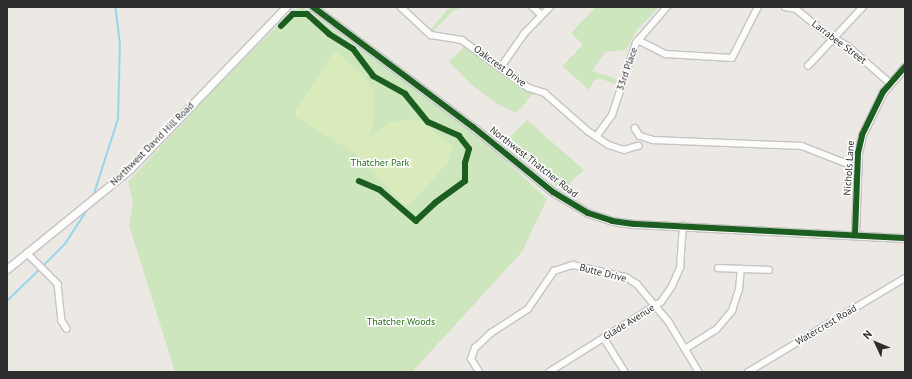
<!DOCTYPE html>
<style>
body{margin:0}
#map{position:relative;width:912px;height:379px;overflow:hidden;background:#ece8e4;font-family:"PT Sans",sans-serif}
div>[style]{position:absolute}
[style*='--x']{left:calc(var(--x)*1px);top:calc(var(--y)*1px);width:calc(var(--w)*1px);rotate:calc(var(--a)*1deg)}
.green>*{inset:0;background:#cee6be}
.pitch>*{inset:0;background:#d9eabb}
.stream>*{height:1.5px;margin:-0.75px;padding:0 0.75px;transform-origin:0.75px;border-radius:0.75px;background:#99d6ec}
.roads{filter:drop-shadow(1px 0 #c5c4c5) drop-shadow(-1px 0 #c5c4c5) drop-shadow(0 1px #c5c4c5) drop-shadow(0 -1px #c5c4c5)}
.minor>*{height:5.5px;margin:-2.75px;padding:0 2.75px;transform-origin:2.75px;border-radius:2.75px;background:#fcfcfb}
.tertiary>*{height:7px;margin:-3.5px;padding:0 3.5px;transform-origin:3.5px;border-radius:3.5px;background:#fcfcfb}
.cycleway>*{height:6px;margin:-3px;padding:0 3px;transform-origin:3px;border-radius:3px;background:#1b5e20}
span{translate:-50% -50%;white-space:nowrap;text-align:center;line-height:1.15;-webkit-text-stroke:3px #fff;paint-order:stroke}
.street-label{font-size:10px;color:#2e2e2e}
.park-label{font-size:10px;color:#2c6e1b}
.frame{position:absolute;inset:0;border:8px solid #2e2e2e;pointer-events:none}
.north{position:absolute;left:856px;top:323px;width:40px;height:40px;-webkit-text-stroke:3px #fff;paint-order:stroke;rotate:314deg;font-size:11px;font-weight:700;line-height:16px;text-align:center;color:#2e2e2e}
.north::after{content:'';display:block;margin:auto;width:14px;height:18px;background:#2e2e2e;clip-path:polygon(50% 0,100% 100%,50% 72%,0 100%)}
</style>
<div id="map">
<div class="green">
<div style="clip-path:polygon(303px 7px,487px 143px,547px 199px,522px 252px,412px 372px,175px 372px,129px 225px,133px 202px,128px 182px,226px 76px,292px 11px)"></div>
<div style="clip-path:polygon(450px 7px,465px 7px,454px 10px,432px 32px,430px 30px)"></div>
<div style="clip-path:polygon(596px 7px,659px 7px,637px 30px,626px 50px,605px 52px,592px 71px,617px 79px,616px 84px,598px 78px,593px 82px,589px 90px,562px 66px,583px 45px,571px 33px)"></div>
<div style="clip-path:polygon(466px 45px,521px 87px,534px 93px,516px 113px,496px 103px,474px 87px,449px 62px)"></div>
<div style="clip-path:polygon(527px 120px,584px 170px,562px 191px,504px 142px)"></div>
</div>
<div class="pitch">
<div style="clip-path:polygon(335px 50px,363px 75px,374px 92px,374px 121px,368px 138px,390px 122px,414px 119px,421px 121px,454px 147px,446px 165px,409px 205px,404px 205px,356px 154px,296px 117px,295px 111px)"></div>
</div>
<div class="stream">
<div style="--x:94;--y:194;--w:79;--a:-72.3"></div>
<div style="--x:118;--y:119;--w:74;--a:-88.5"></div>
<div style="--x:120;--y:45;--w:38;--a:-97"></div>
<div style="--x:43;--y:266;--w:31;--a:-45"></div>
<div style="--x:65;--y:244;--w:44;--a:-57"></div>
<div style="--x:7;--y:301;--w:46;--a:-44.1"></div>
</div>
<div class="roads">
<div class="minor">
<div style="--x:401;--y:7;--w:41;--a:43"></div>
<div style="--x:431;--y:35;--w:31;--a:9"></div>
<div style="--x:462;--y:40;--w:82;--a:35.6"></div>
<div style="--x:529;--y:88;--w:17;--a:17"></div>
<div style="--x:545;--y:93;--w:57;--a:41.5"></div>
<div style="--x:588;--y:131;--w:25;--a:34"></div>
<div style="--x:609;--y:145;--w:16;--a:18"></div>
<div style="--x:624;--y:150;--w:15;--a:-16"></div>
<div style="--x:533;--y:7;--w:12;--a:42"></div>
<div style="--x:785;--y:7;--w:11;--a:10"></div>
<div style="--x:796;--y:9;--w:41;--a:39.1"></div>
<div style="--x:828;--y:35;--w:23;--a:29"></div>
<div style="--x:848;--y:46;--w:56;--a:41.4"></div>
<div style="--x:638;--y:40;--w:31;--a:27"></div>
<div style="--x:666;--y:54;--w:66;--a:3.5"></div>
<div style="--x:732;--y:58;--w:57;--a:-63"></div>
<div style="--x:808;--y:66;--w:81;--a:-47"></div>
<div style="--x:501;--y:67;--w:40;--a:-55.1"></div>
<div style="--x:524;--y:34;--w:37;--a:-46"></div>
<div style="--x:635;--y:128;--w:9;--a:58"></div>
<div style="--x:640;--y:136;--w:14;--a:17"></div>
<div style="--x:653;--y:140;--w:149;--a:2.3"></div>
<div style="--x:802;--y:146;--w:60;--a:21.4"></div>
<div style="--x:596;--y:137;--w:27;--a:-54"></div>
<div style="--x:612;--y:115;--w:76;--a:-71.6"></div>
<div style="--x:636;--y:43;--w:48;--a:-49.3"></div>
<div style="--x:27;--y:253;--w:44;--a:45"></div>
<div style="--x:58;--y:284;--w:37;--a:84"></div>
<div style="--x:62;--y:321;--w:9;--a:58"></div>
<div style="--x:718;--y:268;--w:51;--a:2.2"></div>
<div style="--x:604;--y:338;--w:40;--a:58"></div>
<div style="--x:685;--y:349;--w:36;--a:-32"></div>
<div style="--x:716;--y:330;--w:25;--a:-50"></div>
<div style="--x:732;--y:311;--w:22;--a:-72"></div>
<div style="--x:739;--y:290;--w:21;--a:-85"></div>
<div style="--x:479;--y:372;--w:15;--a:-122"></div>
<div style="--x:471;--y:359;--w:12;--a:-70"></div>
<div style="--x:475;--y:348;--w:22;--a:-43"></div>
<div style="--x:491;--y:333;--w:44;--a:-33"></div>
<div style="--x:528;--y:309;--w:46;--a:-55.6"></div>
<div style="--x:554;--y:271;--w:20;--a:-18"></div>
<div style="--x:573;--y:265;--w:54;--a:12.8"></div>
<div style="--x:626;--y:277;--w:13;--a:32"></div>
<div style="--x:637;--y:284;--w:50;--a:49.9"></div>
<div style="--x:669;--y:322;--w:58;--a:59"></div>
<div style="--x:549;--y:372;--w:132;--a:-32"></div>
<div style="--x:661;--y:302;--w:19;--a:-55"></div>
<div style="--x:672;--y:286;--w:20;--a:-66"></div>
<div style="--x:680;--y:268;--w:42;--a:-85.9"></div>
<div style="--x:748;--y:372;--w:183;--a:-30.9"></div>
</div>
<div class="tertiary">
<div style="--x:313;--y:7;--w:200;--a:36.9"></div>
<div style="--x:473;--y:127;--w:103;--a:39.1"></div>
<div style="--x:553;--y:192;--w:41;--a:31"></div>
<div style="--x:588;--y:213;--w:25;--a:18"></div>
<div style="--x:612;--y:221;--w:22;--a:8"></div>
<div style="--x:634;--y:224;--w:271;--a:3"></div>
<div style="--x:855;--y:235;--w:82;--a:-87.9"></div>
<div style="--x:858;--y:153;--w:18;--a:-77"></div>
<div style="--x:862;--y:135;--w:48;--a:-64"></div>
<div style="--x:883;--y:92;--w:33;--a:-49"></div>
<div style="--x:7;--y:269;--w:159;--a:-39.1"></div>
<div style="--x:130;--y:169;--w:225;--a:-46.1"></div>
</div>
</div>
<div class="cycleway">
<div style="--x:313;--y:7;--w:200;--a:36.9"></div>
<div style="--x:473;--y:127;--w:103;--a:39.1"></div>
<div style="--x:553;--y:192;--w:41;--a:31"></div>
<div style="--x:588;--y:213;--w:25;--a:18"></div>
<div style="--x:612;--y:221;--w:22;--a:8"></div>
<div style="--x:634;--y:224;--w:271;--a:3"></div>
<div style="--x:281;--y:26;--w:17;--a:-45"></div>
<div style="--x:293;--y:14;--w:14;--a:0"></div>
<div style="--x:307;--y:14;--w:30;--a:42"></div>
<div style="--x:329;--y:34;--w:28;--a:32"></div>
<div style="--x:353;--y:49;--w:34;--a:53"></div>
<div style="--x:373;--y:76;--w:37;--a:29"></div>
<div style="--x:405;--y:94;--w:36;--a:51"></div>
<div style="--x:428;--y:122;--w:34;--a:24"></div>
<div style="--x:459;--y:136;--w:16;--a:52"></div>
<div style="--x:469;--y:149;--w:15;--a:106"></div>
<div style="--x:465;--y:163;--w:18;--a:90"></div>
<div style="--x:465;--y:181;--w:37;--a:144"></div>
<div style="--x:435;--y:203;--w:26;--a:137"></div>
<div style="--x:416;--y:221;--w:48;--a:-139.3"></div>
<div style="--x:380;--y:190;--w:23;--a:-157"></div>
<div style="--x:855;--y:235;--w:82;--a:-87.9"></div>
<div style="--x:858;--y:153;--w:18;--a:-77"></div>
<div style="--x:862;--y:135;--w:48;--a:-64"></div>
<div style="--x:883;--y:92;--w:33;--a:-49"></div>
</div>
<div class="street-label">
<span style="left:839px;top:42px;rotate:37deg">Larrabee Street</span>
<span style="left:500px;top:66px;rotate:36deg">Oakcrest Drive</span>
<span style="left:627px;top:69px;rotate:-71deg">33rd Place</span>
<span style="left:152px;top:144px;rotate:-45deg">Northwest David Hill Road</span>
<span style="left:534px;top:162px;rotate:38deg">Northwest Thatcher Road</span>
<span style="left:849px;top:168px;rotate:-86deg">Nichols Lane</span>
<span style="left:603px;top:273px;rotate:14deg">Butte Drive</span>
<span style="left:629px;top:322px;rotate:-32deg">Glade Avenue</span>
<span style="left:826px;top:325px;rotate:-31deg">Watercrest Road</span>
</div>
<div class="park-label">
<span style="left:380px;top:163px">Thatcher Park</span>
<span style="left:401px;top:322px">Thatcher Woods</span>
</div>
<div class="frame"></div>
<div class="north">N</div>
</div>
